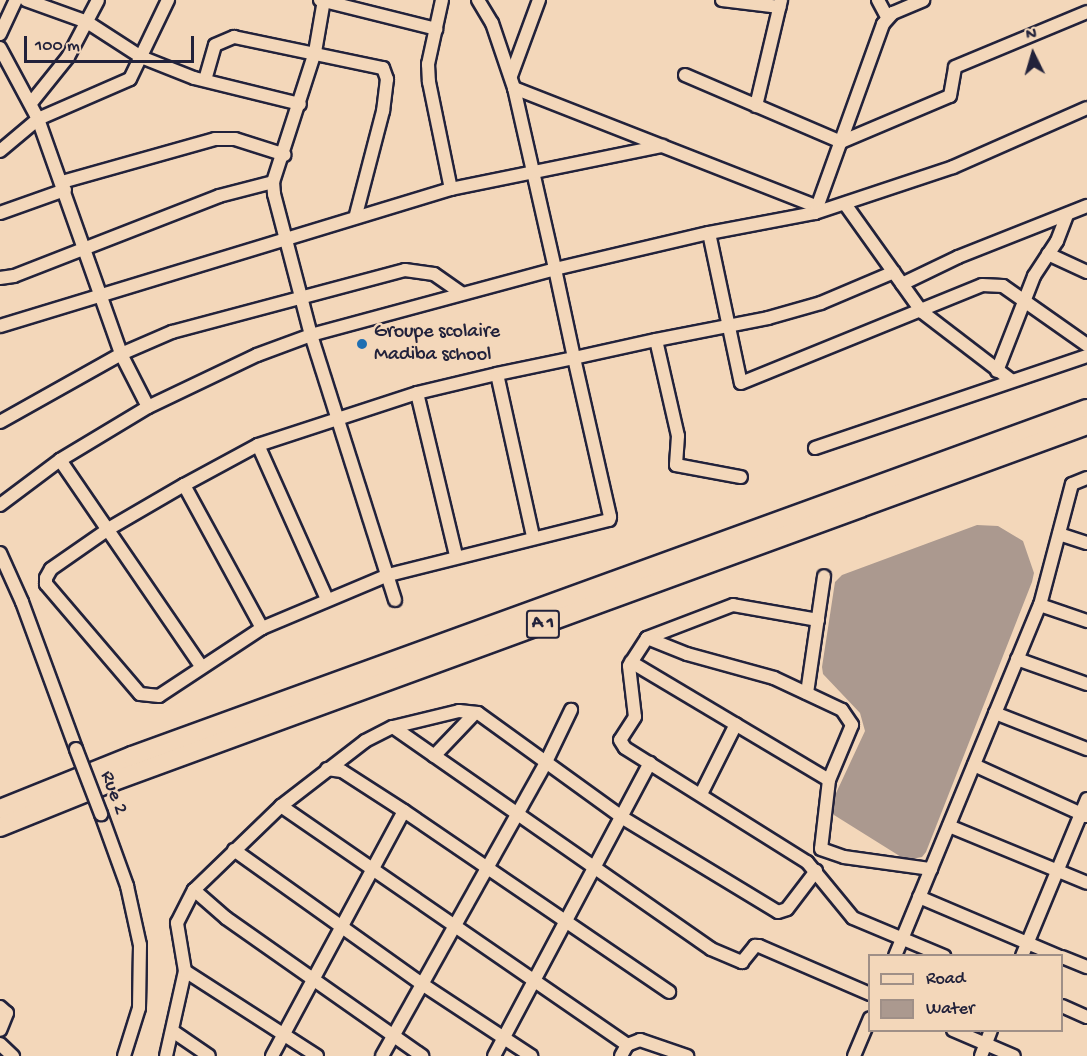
<!DOCTYPE html>
<style>
body{margin:0}
#map{position:relative;width:1087px;height:1056px;overflow:hidden;background:#f3d7ba;font-family:"Gochi Hand",sans-serif}
div>[style]{position:absolute}
[style*='--x']{left:calc(var(--x)*1px);top:calc(var(--y)*1px);width:calc(var(--w)*1px);rotate:calc(var(--a)*1deg)}
.water>*{inset:0;background:#ab998f}
.roads{filter:drop-shadow(2px 0 #22223b) drop-shadow(-2px 0 #22223b) drop-shadow(0 2px #22223b) drop-shadow(0 -2px #22223b)}
.minor>*{height:12px;margin:-6px;padding:0 6px;transform-origin:6px;border-radius:6px;background:#f3d7ba}
.highway>*{height:18px;margin:-9px;padding:0 9px;transform-origin:9px;border-radius:9px;background:#f3d7ba}
.bridges{filter:drop-shadow(2px 0 #22223b) drop-shadow(-2px 0 #22223b) drop-shadow(0 2px #22223b) drop-shadow(0 -2px #22223b)}
.minor-bridge>*{height:12px;margin:-6px;padding:0 6px;transform-origin:6px;border-radius:6px;background:#f3d7ba}
.dots>*{width:16px;height:16px;translate:-50% -50%;box-sizing:border-box;border:3px solid #f3d7ba;border-radius:50%}
span{translate:-50% -50%;white-space:nowrap;text-align:center;line-height:1.15;-webkit-text-stroke:5px #f3d7ba;paint-order:stroke}
.shield-label span{padding:2px 4px;background:#f3d7ba;border:2px solid;border-radius:4px;-webkit-text-stroke-width:0}
.shield-label{font-size:18px;color:#22223b;font-weight:700}
.poi-label{font-size:20px;color:#22223b}
.left{translate:0 -50%;text-align:left}
.street-label{font-size:20px;color:#22223b}
.legend{position:absolute;left:868px;top:954px;width:195px;height:78px;box-sizing:border-box;background:#f3d7ba;border:2px solid #9f8f87;margin:0;padding:8px 10px;list-style:none;font-size:18px;color:#22223b}
.legend li{display:flex;align-items:center;gap:12px;height:30px}
.legend b{width:30px;border:2px solid #9f8f87}
.north{position:absolute;left:1003px;top:24px;width:60px;height:60px;-webkit-text-stroke:4px #f3d7ba;paint-order:stroke;rotate:355deg;font-size:16px;font-weight:700;line-height:24px;text-align:center;color:#22223b}
.north::after{content:'';display:block;margin:auto;width:21px;height:27px;background:#22223b;clip-path:polygon(50% 0,100% 100%,50% 72%,0 100%)}
.scale{position:absolute;left:24px;top:36px;width:170px;height:27px;box-sizing:border-box;border:3px solid #22223b;border-top:0;padding-left:8px;font-size:18px;line-height:21px;white-space:nowrap;color:#22223b;-webkit-text-stroke:4px #f3d7ba;paint-order:stroke}
</style>
<div id="map">
<div class="water">
<div style="clip-path:polygon(977px 525px,998px 526px,1023px 541px,1034px 573px,1032px 582px,926px 852px,922px 857px,906px 860px,834px 815px,830px 806px,865px 731px,860px 713px,823px 674px,822px 667px,835px 582px,842px 575px)"></div>
</div>
<div class="roads">
<div class="minor">
<div style="--x:26;--y:0;--w:65;--a:19.8"></div>
<div style="--x:87;--y:22;--w:64;--a:32.9"></div>
<div style="--x:141;--y:57;--w:57;--a:21.6"></div>
<div style="--x:194;--y:78;--w:109;--a:13.8"></div>
<div style="--x:320;--y:0;--w:120;--a:14"></div>
<div style="--x:324;--y:0;--w:53;--a:99.8"></div>
<div style="--x:315;--y:52;--w:137;--a:107.9"></div>
<div style="--x:273;--y:182;--w:12;--a:85"></div>
<div style="--x:274;--y:194;--w:146;--a:75.3"></div>
<div style="--x:311;--y:335;--w:278;--a:72.4"></div>
<div style="--x:442;--y:0;--w:66;--a:102.3"></div>
<div style="--x:428;--y:64;--w:18;--a:87"></div>
<div style="--x:429;--y:82;--w:109;--a:78.4"></div>
<div style="--x:478;--y:0;--w:27;--a:59"></div>
<div style="--x:492;--y:23;--w:69;--a:71.3"></div>
<div style="--x:514;--y:88;--w:186;--a:77.2"></div>
<div style="--x:555;--y:269;--w:91;--a:77.9"></div>
<div style="--x:574;--y:358;--w:163;--a:77.2"></div>
<div style="--x:610;--y:517;--w:3;--a:108"></div>
<div style="--x:609;--y:520;--w:228;--a:166"></div>
<div style="--x:388;--y:575;--w:137;--a:157.2"></div>
<div style="--x:262;--y:628;--w:123;--a:146.6"></div>
<div style="--x:159;--y:696;--w:19;--a:-174"></div>
<div style="--x:140;--y:694;--w:145;--a:-130.5"></div>
<div style="--x:46;--y:584;--w:6;--a:-90"></div>
<div style="--x:46;--y:578;--w:10;--a:-61"></div>
<div style="--x:51;--y:569;--w:72;--a:-34.8"></div>
<div style="--x:110;--y:528;--w:86;--a:-30.2"></div>
<div style="--x:184;--y:485;--w:84;--a:-28.4"></div>
<div style="--x:258;--y:445;--w:167;--a:-18.1"></div>
<div style="--x:417;--y:393;--w:82;--a:-13.4"></div>
<div style="--x:497;--y:374;--w:79;--a:-11.7"></div>
<div style="--x:574;--y:358;--w:84;--a:-12.4"></div>
<div style="--x:656;--y:340;--w:114;--a:-11.1"></div>
<div style="--x:768;--y:318;--w:55;--a:-15.8"></div>
<div style="--x:821;--y:303;--w:79;--a:-23"></div>
<div style="--x:722;--y:0;--w:58;--a:6.9"></div>
<div style="--x:878;--y:0;--w:19;--a:62"></div>
<div style="--x:0;--y:34;--w:38;--a:-65"></div>
<div style="--x:0;--y:48;--w:81;--a:61.8"></div>
<div style="--x:38;--y:119;--w:249;--a:70.5"></div>
<div style="--x:121;--y:354;--w:59;--a:63"></div>
<div style="--x:685;--y:75;--w:170;--a:23.2"></div>
<div style="--x:841;--y:142;--w:118;--a:-22.9"></div>
<div style="--x:950;--y:96;--w:29;--a:-80"></div>
<div style="--x:955;--y:67;--w:143;--a:-22.6"></div>
<div style="--x:511;--y:76;--w:81;--a:-69.8"></div>
<div style="--x:205;--y:80;--w:36;--a:-74"></div>
<div style="--x:215;--y:45;--w:21;--a:-23"></div>
<div style="--x:234;--y:37;--w:152;--a:11.8"></div>
<div style="--x:383;--y:68;--w:12;--a:70"></div>
<div style="--x:387;--y:79;--w:32;--a:97"></div>
<div style="--x:383;--y:111;--w:107;--a:104.6"></div>
<div style="--x:514;--y:88;--w:326;--a:21.4"></div>
<div style="--x:31;--y:103;--w:59;--a:-51.2"></div>
<div style="--x:68;--y:57;--w:64;--a:-62.2"></div>
<div style="--x:756;--y:106;--w:109;--a:-76.7"></div>
<div style="--x:0;--y:151;--w:50;--a:-40.1"></div>
<div style="--x:38;--y:119;--w:100;--a:-23.5"></div>
<div style="--x:130;--y:79;--w:88;--a:-64.3"></div>
<div style="--x:62;--y:182;--w:159;--a:-15.7"></div>
<div style="--x:215;--y:139;--w:20;--a:0"></div>
<div style="--x:235;--y:139;--w:52;--a:17.7"></div>
<div style="--x:845;--y:204;--w:133;--a:54.5"></div>
<div style="--x:922;--y:312;--w:112;--a:37.4"></div>
<div style="--x:0;--y:213;--w:69;--a:-19.5"></div>
<div style="--x:815;--y:213;--w:201;--a:-70.2"></div>
<div style="--x:883;--y:24;--w:15;--a:-48"></div>
<div style="--x:893;--y:13;--w:33;--a:-23"></div>
<div style="--x:709;--y:233;--w:153;--a:78"></div>
<div style="--x:741;--y:383;--w:260;--a:-22.1"></div>
<div style="--x:982;--y:285;--w:21;--a:3"></div>
<div style="--x:1003;--y:286;--w:103;--a:35.1"></div>
<div style="--x:1048;--y:254;--w:43;--a:24.8"></div>
<div style="--x:0;--y:278;--w:14;--a:-8"></div>
<div style="--x:14;--y:276;--w:220;--a:-21.3"></div>
<div style="--x:219;--y:196;--w:56;--a:-14.5"></div>
<div style="--x:902;--y:284;--w:62;--a:-25.7"></div>
<div style="--x:958;--y:257;--w:139;--a:-21.6"></div>
<div style="--x:0;--y:326;--w:471;--a:-16.9"></div>
<div style="--x:451;--y:189;--w:216;--a:-11.5"></div>
<div style="--x:656;--y:340;--w:98;--a:77.1"></div>
<div style="--x:678;--y:436;--w:29;--a:94"></div>
<div style="--x:676;--y:465;--w:66;--a:10.5"></div>
<div style="--x:997;--y:371;--w:102;--a:-68.7"></div>
<div style="--x:1034;--y:276;--w:42;--a:-56.7"></div>
<div style="--x:1057;--y:241;--w:28;--a:-69"></div>
<div style="--x:497;--y:374;--w:167;--a:77.5"></div>
<div style="--x:417;--y:393;--w:167;--a:76.5"></div>
<div style="--x:0;--y:422;--w:139;--a:-29.3"></div>
<div style="--x:121;--y:354;--w:56;--a:-23.3"></div>
<div style="--x:172;--y:332;--w:241;--a:-14.9"></div>
<div style="--x:405;--y:270;--w:29;--a:8"></div>
<div style="--x:434;--y:274;--w:33;--a:35"></div>
<div style="--x:258;--y:445;--w:169;--a:65.9"></div>
<div style="--x:815;--y:448;--w:287;--a:-18.7"></div>
<div style="--x:60;--y:460;--w:250;--a:55.6"></div>
<div style="--x:184;--y:485;--w:163;--a:61.4"></div>
<div style="--x:0;--y:505;--w:75;--a:-36.9"></div>
<div style="--x:60;--y:460;--w:103;--a:-31.1"></div>
<div style="--x:148;--y:407;--w:121;--a:-25.5"></div>
<div style="--x:257;--y:355;--w:58;--a:-20.3"></div>
<div style="--x:311;--y:335;--w:253;--a:-15.1"></div>
<div style="--x:555;--y:269;--w:158;--a:-13.2"></div>
<div style="--x:709;--y:233;--w:108;--a:-10.7"></div>
<div style="--x:815;--y:213;--w:145;--a:-18.4"></div>
<div style="--x:953;--y:167;--w:146;--a:-23.8"></div>
<div style="--x:1059;--y:534;--w:29;--a:18"></div>
<div style="--x:0;--y:553;--w:54;--a:65.8"></div>
<div style="--x:22;--y:602;--w:157;--a:69.8"></div>
<div style="--x:1040;--y:605;--w:50;--a:18.8"></div>
<div style="--x:818;--y:620;--w:86;--a:-170"></div>
<div style="--x:733;--y:605;--w:92;--a:159"></div>
<div style="--x:647;--y:638;--w:33;--a:123"></div>
<div style="--x:629;--y:666;--w:51;--a:83.3"></div>
<div style="--x:635;--y:717;--w:27;--a:123"></div>
<div style="--x:620;--y:740;--w:9;--a:58"></div>
<div style="--x:625;--y:748;--w:215;--a:32.1"></div>
<div style="--x:807;--y:862;--w:72;--a:50.6"></div>
<div style="--x:853;--y:918;--w:99;--a:22.7"></div>
<div style="--x:647;--y:638;--w:43;--a:21.8"></div>
<div style="--x:687;--y:654;--w:90;--a:15.4"></div>
<div style="--x:774;--y:678;--w:75;--a:25.2"></div>
<div style="--x:842;--y:710;--w:18;--a:56"></div>
<div style="--x:852;--y:725;--w:60;--a:112.7"></div>
<div style="--x:829;--y:780;--w:69;--a:96.6"></div>
<div style="--x:821;--y:849;--w:24;--a:19"></div>
<div style="--x:844;--y:857;--w:88;--a:7.9"></div>
<div style="--x:1017;--y:659;--w:74;--a:19.7"></div>
<div style="--x:631;--y:662;--w:230;--a:30.8"></div>
<div style="--x:807;--y:693;--w:118;--a:-81.7"></div>
<div style="--x:995;--y:713;--w:99;--a:21.4"></div>
<div style="--x:393;--y:727;--w:388;--a:34.9"></div>
<div style="--x:711;--y:949;--w:34;--a:23"></div>
<div style="--x:742;--y:962;--w:21;--a:-51"></div>
<div style="--x:755;--y:946;--w:4;--a:0"></div>
<div style="--x:759;--y:946;--w:121;--a:23.4"></div>
<div style="--x:434;--y:756;--w:59;--a:-46.4"></div>
<div style="--x:974;--y:765;--w:123;--a:24.5"></div>
<div style="--x:327;--y:769;--w:15;--a:8"></div>
<div style="--x:342;--y:771;--w:74;--a:32.8"></div>
<div style="--x:404;--y:811;--w:321;--a:34.3"></div>
<div style="--x:701;--y:794;--w:78;--a:-63.4"></div>
<div style="--x:281;--y:806;--w:421;--a:34.6"></div>
<div style="--x:101;--y:814;--w:77;--a:70.1"></div>
<div style="--x:127;--y:886;--w:60;--a:77.6"></div>
<div style="--x:140;--y:945;--w:63;--a:90.9"></div>
<div style="--x:139;--y:1008;--w:50;--a:107.4"></div>
<div style="--x:949;--y:826;--w:149;--a:22.4"></div>
<div style="--x:234;--y:850;--w:231;--a:35.5"></div>
<div style="--x:422;--y:984;--w:131;--a:33.4"></div>
<div style="--x:194;--y:890;--w:43;--a:41.2"></div>
<div style="--x:226;--y:918;--w:240;--a:35.1"></div>
<div style="--x:919;--y:897;--w:151;--a:23"></div>
<div style="--x:895;--y:956;--w:380;--a:-67.6"></div>
<div style="--x:1040;--y:605;--w:125;--a:-75.2"></div>
<div style="--x:1072;--y:484;--w:16;--a:-22"></div>
<div style="--x:1022;--y:956;--w:170;--a:-67.5"></div>
<div style="--x:1062;--y:957;--w:27;--a:22"></div>
<div style="--x:1062;--y:1006;--w:27;--a:24"></div>
<div style="--x:0;--y:1007;--w:9;--a:41"></div>
<div style="--x:7;--y:1013;--w:18;--a:112"></div>
<div style="--x:953;--y:1030;--w:66;--a:23.1"></div>
<div style="--x:174;--y:1032;--w:42;--a:34.4"></div>
<div style="--x:0;--y:1044;--w:18;--a:43"></div>
<div style="--x:166;--y:1056;--w:87;--a:-77.4"></div>
<div style="--x:272;--y:1056;--w:278;--a:-61.7"></div>
<div style="--x:317;--y:1056;--w:157;--a:-147.2"></div>
<div style="--x:185;--y:971;--w:49;--a:-99.5"></div>
<div style="--x:177;--y:923;--w:37;--a:-63"></div>
<div style="--x:194;--y:890;--w:121;--a:-44"></div>
<div style="--x:281;--y:806;--w:106;--a:-37.7"></div>
<div style="--x:365;--y:741;--w:31;--a:-27"></div>
<div style="--x:393;--y:727;--w:68;--a:-13.6"></div>
<div style="--x:459;--y:711;--w:19;--a:6"></div>
<div style="--x:478;--y:713;--w:179;--a:35.9"></div>
<div style="--x:623;--y:818;--w:181;--a:31.2"></div>
<div style="--x:778;--y:912;--w:9;--a:-18"></div>
<div style="--x:787;--y:909;--w:48;--a:-52.7"></div>
<div style="--x:382;--y:1056;--w:337;--a:-60.8"></div>
<div style="--x:546;--y:762;--w:58;--a:-64.3"></div>
<div style="--x:494;--y:1056;--w:332;--a:-62"></div>
<div style="--x:621;--y:1056;--w:13;--a:-61"></div>
<div style="--x:627;--y:1045;--w:14;--a:-21"></div>
<div style="--x:640;--y:1040;--w:50;--a:18.8"></div>
<div style="--x:854;--y:1056;--w:41;--a:-67.2"></div>
<div style="--x:981;--y:1056;--w:28;--a:-69"></div>
</div>
<div class="highway">
<div style="--x:0;--y:809;--w:142;--a:-21.9"></div>
<div style="--x:132;--y:756;--w:1016;--a:-19.97"></div>
<div style="--x:0;--y:827;--w:123;--a:-22"></div>
<div style="--x:114;--y:781;--w:1036;--a:-20.1"></div>
</div>
</div>
<div class="bridges">
<div class="minor-bridge">
<div style="--x:76;--y:749;--w:70;--a:69"></div>
</div>
</div>
<div class="dots">
<div style="left:362px;top:344px;background:#1f6fb2"></div>
</div>
<div class="shield-label">
<span style="left:543px;top:624px">A 1</span>
</div>
<div class="poi-label">
<span class="left" style="left:374px;top:344px">Groupe scolaire<br>Madiba school</span>
</div>
<div class="street-label">
<span style="left:113px;top:793px;rotate:69deg">Rue 2</span>
</div>
<ul class="legend">
<li><b style="height:8px;background:#f3d7ba"></b>Road</li>
<li><b style="height:16px;background:#ab998f"></b>Water</li>
</ul>
<div class="north">N</div>
<div class="scale">100 m</div>
</div>
